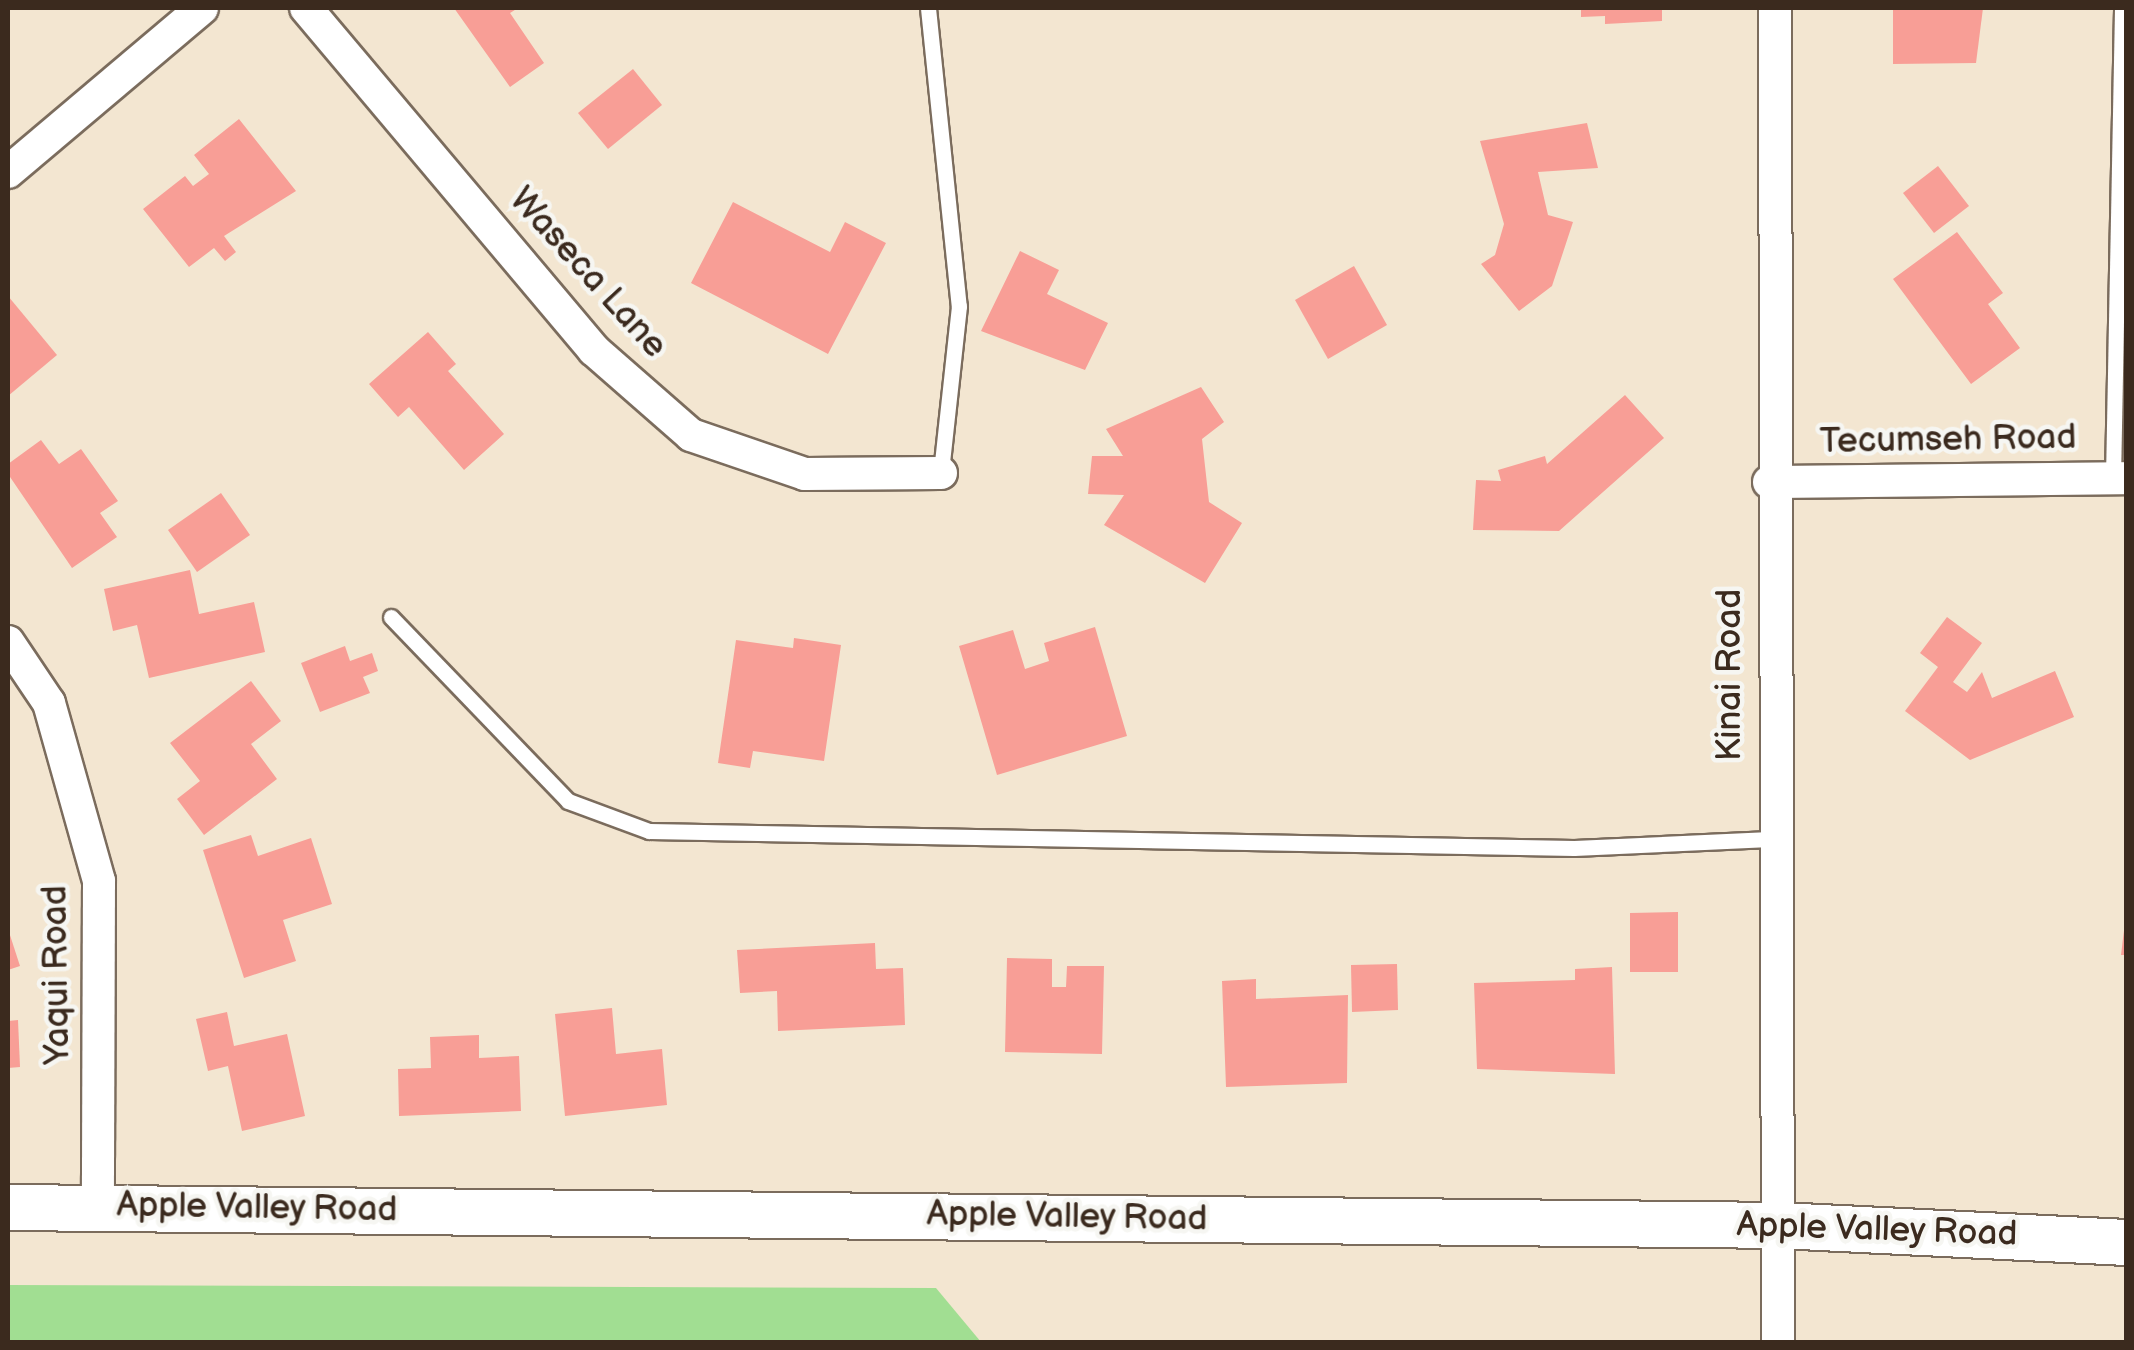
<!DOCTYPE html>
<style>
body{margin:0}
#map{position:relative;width:2134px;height:1350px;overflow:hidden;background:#f3e6d1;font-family:"Balsamiq Sans",sans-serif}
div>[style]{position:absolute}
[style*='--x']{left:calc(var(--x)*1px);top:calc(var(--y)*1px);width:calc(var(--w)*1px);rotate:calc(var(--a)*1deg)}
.green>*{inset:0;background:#a1de92}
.building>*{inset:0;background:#f89e96}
.roads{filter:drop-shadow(2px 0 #7b6c5d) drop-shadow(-2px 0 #7b6c5d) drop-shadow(0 2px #7b6c5d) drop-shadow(0 -2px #7b6c5d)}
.service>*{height:15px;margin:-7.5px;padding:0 7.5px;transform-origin:7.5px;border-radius:7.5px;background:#fff}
.minor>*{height:32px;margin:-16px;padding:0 16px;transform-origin:16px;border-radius:16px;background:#fff}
.secondary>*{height:45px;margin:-22.5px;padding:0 22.5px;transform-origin:22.5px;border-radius:22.5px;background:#fff}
span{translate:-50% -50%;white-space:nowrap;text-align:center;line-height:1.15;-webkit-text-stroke:9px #f6f6f2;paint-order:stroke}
.street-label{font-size:35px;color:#3b2a1e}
.frame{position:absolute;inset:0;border:10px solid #3b2a1e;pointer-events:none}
</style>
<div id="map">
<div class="green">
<div style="clip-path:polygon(8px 1285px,936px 1288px,981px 1342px,8px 1342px)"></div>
</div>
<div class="building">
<div style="clip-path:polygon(454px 8px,518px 8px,510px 13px,544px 63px,510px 87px)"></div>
<div style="clip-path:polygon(1581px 8px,1662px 8px,1662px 21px,1605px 24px,1605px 16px,1581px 17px)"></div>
<div style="clip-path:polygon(1893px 8px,1983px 8px,1976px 63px,1893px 64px)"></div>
<div style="clip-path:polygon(633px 69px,662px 105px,608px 149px,578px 113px)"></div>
<div style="clip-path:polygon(239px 119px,296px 191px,224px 236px,236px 252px,225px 261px,214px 248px,189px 267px,143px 209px,185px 176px,193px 186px,209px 174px,194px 155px)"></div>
<div style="clip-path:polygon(1587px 123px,1598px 168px,1538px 172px,1548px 215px,1573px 222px,1552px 286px,1519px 311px,1481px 264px,1495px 255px,1504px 224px,1480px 141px)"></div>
<div style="clip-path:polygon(1938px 166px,1969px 206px,1934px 233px,1903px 193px)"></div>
<div style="clip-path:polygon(733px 202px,830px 252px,845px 222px,886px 243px,828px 354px,691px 283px)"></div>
<div style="clip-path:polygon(1957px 232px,2003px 293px,1988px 304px,2020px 348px,1971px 384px,1893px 279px)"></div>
<div style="clip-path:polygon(1020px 251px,1059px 270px,1047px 294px,1108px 323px,1085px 370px,981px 331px)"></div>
<div style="clip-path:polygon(1354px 266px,1387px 325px,1328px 359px,1295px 300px)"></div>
<div style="clip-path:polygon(8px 296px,57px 355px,8px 396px)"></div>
<div style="clip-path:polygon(428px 332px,456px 364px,448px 371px,504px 434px,464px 470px,409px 407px,398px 417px,369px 384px)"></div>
<div style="clip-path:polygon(1201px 387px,1224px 422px,1202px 439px,1209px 502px,1242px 523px,1205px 583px,1104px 525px,1124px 495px,1088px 494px,1092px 456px,1123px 456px,1106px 429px)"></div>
<div style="clip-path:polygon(1625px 395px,1664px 438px,1559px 531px,1473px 530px,1476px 480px,1501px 481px,1498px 470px,1545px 456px,1547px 464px)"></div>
<div style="clip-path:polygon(41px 440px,59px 464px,81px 449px,118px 501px,100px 513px,117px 537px,72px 568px,8px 474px,8px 464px)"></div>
<div style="clip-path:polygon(221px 493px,250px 535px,197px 572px,168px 530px)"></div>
<div style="clip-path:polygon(190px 570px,199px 614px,254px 602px,265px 652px,149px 678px,137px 625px,113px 631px,104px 589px)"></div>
<div style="clip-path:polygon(1947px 617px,1982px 643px,1953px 682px,1967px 692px,1982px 672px,1992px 698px,2055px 671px,2074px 717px,1970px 760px,1905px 711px,1938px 667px,1920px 653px)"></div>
<div style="clip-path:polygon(1095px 627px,1127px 736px,997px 775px,959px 646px,1013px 630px,1025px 669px,1049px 661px,1044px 643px)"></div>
<div style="clip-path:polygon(794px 638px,841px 645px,824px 761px,753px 751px,750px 768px,718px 763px,736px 640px,793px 648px)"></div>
<div style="clip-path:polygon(345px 646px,350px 661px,372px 653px,378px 671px,363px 677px,370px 693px,320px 712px,301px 663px)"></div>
<div style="clip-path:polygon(251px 681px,281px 721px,251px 744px,277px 779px,204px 835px,177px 799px,200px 781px,170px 743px)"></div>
<div style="clip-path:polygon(251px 835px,258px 856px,311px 838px,332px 904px,283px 920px,296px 961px,244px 978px,203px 850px)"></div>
<div style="clip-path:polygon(1678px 912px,1678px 972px,1630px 972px,1630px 913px)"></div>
<div style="clip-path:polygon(2126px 914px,2126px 955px,2121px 955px)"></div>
<div style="clip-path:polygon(8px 929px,20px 966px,8px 970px)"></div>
<div style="clip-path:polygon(875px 943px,876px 969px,903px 968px,905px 1025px,778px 1031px,777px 991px,740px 993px,737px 950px)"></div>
<div style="clip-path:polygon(1007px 958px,1052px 959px,1052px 987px,1066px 987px,1067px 966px,1104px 966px,1102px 1054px,1005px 1052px)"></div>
<div style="clip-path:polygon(1397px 964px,1398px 1010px,1352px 1012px,1351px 965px)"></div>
<div style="clip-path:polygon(1612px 967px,1615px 1074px,1477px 1069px,1474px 983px,1575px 980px,1575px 969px)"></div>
<div style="clip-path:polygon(1256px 979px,1256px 999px,1348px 995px,1347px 1083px,1226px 1087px,1222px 981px)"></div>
<div style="clip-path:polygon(612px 1008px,616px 1054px,662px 1049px,667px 1105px,565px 1116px,555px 1014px)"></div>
<div style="clip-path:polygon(227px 1012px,234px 1046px,287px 1034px,305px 1116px,242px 1131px,228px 1066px,208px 1071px,196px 1019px)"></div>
<div style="clip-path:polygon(18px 1020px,20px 1067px,8px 1068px,8px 1021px)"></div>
<div style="clip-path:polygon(479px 1035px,479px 1058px,519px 1056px,521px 1111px,399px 1116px,398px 1069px,431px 1068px,430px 1037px)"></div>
</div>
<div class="roads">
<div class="service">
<div style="--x:928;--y:8;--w:300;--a:84.1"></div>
<div style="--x:959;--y:306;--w:168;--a:96.2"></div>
<div style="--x:2113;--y:478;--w:470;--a:-88.9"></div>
<div style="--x:391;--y:617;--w:255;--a:46.1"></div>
<div style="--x:568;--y:801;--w:86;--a:20.3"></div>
<div style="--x:649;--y:831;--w:925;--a:1.05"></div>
<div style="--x:1574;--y:848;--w:196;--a:-2.6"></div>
</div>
<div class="minor">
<div style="--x:306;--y:8;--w:447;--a:49.9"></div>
<div style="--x:594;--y:350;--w:129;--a:41.2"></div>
<div style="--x:691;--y:435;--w:120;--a:18.9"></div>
<div style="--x:805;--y:474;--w:136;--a:-0.4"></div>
<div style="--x:1775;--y:8;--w:1334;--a:89.87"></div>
<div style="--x:8;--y:172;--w:254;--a:-40.2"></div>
<div style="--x:1769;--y:482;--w:357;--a:-0.6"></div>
<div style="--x:8;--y:642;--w:73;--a:56.1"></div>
<div style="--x:49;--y:703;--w:185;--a:74.3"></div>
<div style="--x:99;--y:881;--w:325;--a:90.2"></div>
</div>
<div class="secondary">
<div style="--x:8;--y:1207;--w:1771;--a:0.58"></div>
<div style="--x:1779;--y:1225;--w:347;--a:2.8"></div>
</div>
</div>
<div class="street-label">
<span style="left:588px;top:273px;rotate:48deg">Waseca Lane</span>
<span style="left:1948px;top:440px;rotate:-1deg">Tecumseh Road</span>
<span style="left:1730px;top:675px;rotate:-90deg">Kinai Road</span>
<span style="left:57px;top:975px;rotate:-91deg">Yaqui Road</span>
<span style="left:257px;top:1208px;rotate:1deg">Apple Valley Road</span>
<span style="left:1067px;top:1217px;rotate:1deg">Apple Valley Road</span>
<span style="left:1877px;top:1230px;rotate:2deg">Apple Valley Road</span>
</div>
<div class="frame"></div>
</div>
